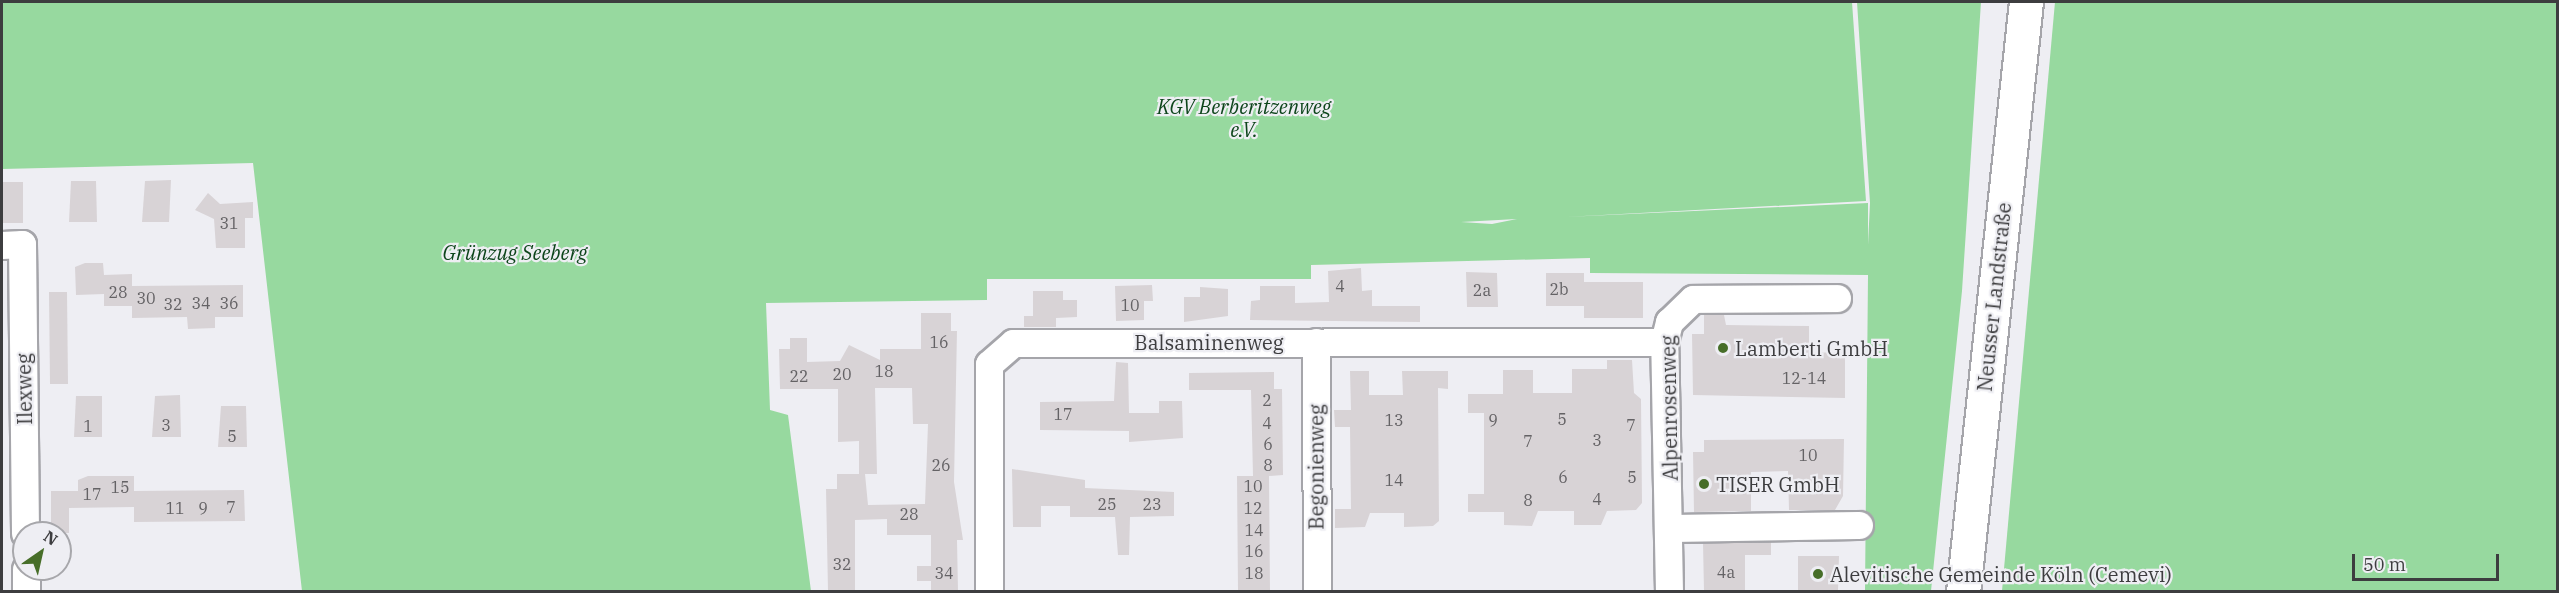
<!DOCTYPE html>
<meta charset="utf-8">
<style>
body{margin:0}
#map{position:relative;width:2559px;height:593px;overflow:hidden;background:#eeeef3;font-family:"IBM Plex Serif",serif}
div>[style]{position:absolute}
[style*='--x']{left:calc(var(--x)*1px);top:calc(var(--y)*1px);width:calc(var(--w)*1px);rotate:calc(var(--a)*1deg)}
.green>*{inset:0;background:#97d99f}
.building>*{inset:0;background:#d8d3d6}
.roads{filter:drop-shadow(2px 0 #a5a5aa) drop-shadow(-2px 0 #a5a5aa) drop-shadow(0 2px #a5a5aa) drop-shadow(0 -2px #a5a5aa)}
.minor>*{height:27px;margin:-13.5px;padding:0 13.5px;transform-origin:13.5px;border-radius:13.5px;background:#fff}
.major>*{height:33px;margin:-16.5px;padding:0 16.5px;transform-origin:16.5px;border-radius:16.5px;background:#fff}
.dots>*{width:16px;height:16px;translate:-50% -50%;box-sizing:border-box;border:3px solid #eeeef3;border-radius:50%}
span{translate:-50% -50%;white-space:nowrap;text-align:center;line-height:1.15;-webkit-text-stroke:4.5px #eeeef3;paint-order:stroke}
.number-label{font-size:16px;color:#646265}
.number-label span{-webkit-text-stroke-width:0}
.park-label{font-size:20px;color:#0d451b;font-style:italic}
.street-label{font-size:20px;color:#3d3d3f}
.poi-label{font-size:20px;color:#3d3d3f}
.left{translate:0 -50%;text-align:left}
.frame{position:absolute;inset:0;border:3px solid #3d3d3f;pointer-events:none}
.north{position:absolute;left:12px;top:521px;width:60px;height:60px;box-sizing:border-box;background:#eeeef3;border:2px solid #a7a7ab;border-radius:50%;rotate:34deg;font-size:16px;font-weight:700;line-height:24px;text-align:center;color:#3d3d3f}
.north::after{content:'';display:block;margin:auto;width:21px;height:27px;background:#476e29;clip-path:polygon(50% 0,100% 100%,50% 72%,0 100%)}
.scale{position:absolute;left:2352px;top:554px;width:147px;height:27px;box-sizing:border-box;border:3px solid #3d3d3f;border-top:0;padding-left:8px;font-size:18px;line-height:21px;white-space:nowrap;color:#3d3d3f;-webkit-text-stroke:4px #eeeef3;paint-order:stroke}
</style>
<div id="map">
<div class="green">
<div style="clip-path:polygon(evenodd,2px 2px,1852px 2px,1866px 201px,1565px 217px,1868px 203px,1868px 245px,1870px 203px,1857px 2px,1981px 2px,1962px 291px,1931px 591px,1865px 591px,1868px 275px,1590px 273px,1590px 258px,1311px 265px,1311px 279px,987px 279px,987px 300px,766px 303px,770px 410px,788px 415px,811px 591px,302px 591px,253px 163px,2px 169px,2px 2px,1517px 219px,1492px 224px,1461px 222px,1517px 219px)"></div>
<div style="clip-path:polygon(2055px 2px,2557px 2px,2557px 591px,2002px 591px)"></div>
</div>
<div class="building">
<div style="clip-path:polygon(171px 180px,169px 222px,142px 222px,145px 181px)"></div>
<div style="clip-path:polygon(71px 181px,96px 181px,97px 222px,69px 222px)"></div>
<div style="clip-path:polygon(2px 182px,23px 182px,23px 223px,2px 223px)"></div>
<div style="clip-path:polygon(208px 193px,220px 204px,253px 202px,253px 218px,245px 218px,245px 248px,216px 248px,214px 219px,195px 210px)"></div>
<div style="clip-path:polygon(85px 263px,103px 263px,104px 275px,132px 274px,132px 286px,243px 285px,243px 317px,215px 317px,215px 328px,188px 329px,187px 317px,132px 318px,132px 306px,104px 306px,104px 294px,76px 295px,75px 267px)"></div>
<div style="clip-path:polygon(1361px 268px,1362px 291px,1372px 290px,1372px 306px,1420px 306px,1420px 322px,1250px 320px,1251px 301px,1260px 300px,1260px 286px,1295px 286px,1295px 303px,1329px 302px,1328px 271px)"></div>
<div style="clip-path:polygon(1466px 272px,1497px 273px,1498px 307px,1467px 307px)"></div>
<div style="clip-path:polygon(1546px 273px,1584px 273px,1584px 282px,1643px 282px,1643px 318px,1584px 318px,1584px 306px,1546px 306px)"></div>
<div style="clip-path:polygon(1152px 285px,1153px 301px,1144px 301px,1144px 320px,1116px 321px,1115px 286px)"></div>
<div style="clip-path:polygon(1200px 287px,1228px 289px,1228px 316px,1184px 322px,1184px 297px,1200px 297px)"></div>
<div style="clip-path:polygon(1033px 291px,1063px 291px,1063px 300px,1077px 300px,1077px 317px,1056px 318px,1056px 327px,1024px 327px,1024px 316px,1033px 316px)"></div>
<div style="clip-path:polygon(49px 292px,67px 292px,68px 384px,50px 384px)"></div>
<div style="clip-path:polygon(evenodd,921px 313px,951px 313px,951px 331px,957px 331px,954px 482px,963px 540px,957px 540px,958px 591px,931px 591px,931px 581px,917px 581px,917px 566px,931px 566px,931px 535px,887px 535px,887px 519px,855px 520px,855px 591px,828px 591px,826px 489px,837px 489px,837px 474px,859px 474px,859px 441px,838px 442px,838px 389px,780px 389px,779px 349px,790px 349px,790px 338px,807px 338px,807px 362px,840px 361px,849px 345px,880px 360px,880px 349px,921px 349px,921px 313px,875px 388px,912px 388px,913px 424px,928px 424px,925px 504px,868px 505px,865px 474px,877px 474px,875px 388px)"></div>
<div style="clip-path:polygon(1704px 315px,1724px 315px,1726px 325px,1809px 326px,1809px 353px,1845px 352px,1845px 398px,1693px 395px,1692px 334px,1704px 334px)"></div>
<div style="clip-path:polygon(1607px 360px,1632px 360px,1634px 393px,1641px 399px,1642px 503px,1636px 510px,1607px 511px,1601px 525px,1574px 525px,1574px 511px,1538px 511px,1532px 526px,1504px 525px,1504px 512px,1468px 512px,1468px 494px,1484px 494px,1484px 413px,1468px 413px,1468px 394px,1503px 394px,1503px 370px,1533px 370px,1533px 393px,1572px 393px,1572px 369px,1607px 369px)"></div>
<div style="clip-path:polygon(1116px 362px,1128px 363px,1129px 413px,1159px 413px,1159px 401px,1182px 401px,1183px 438px,1129px 442px,1129px 431px,1040px 430px,1040px 402px,1114px 401px)"></div>
<div style="clip-path:polygon(1350px 371px,1369px 371px,1369px 395px,1403px 395px,1402px 371px,1448px 371px,1448px 389px,1438px 388px,1439px 521px,1433px 526px,1404px 527px,1404px 513px,1370px 513px,1365px 527px,1335px 528px,1335px 509px,1351px 509px,1350px 427px,1335px 427px,1334px 410px,1351px 410px)"></div>
<div style="clip-path:polygon(1274px 372px,1274px 389px,1282px 389px,1283px 475px,1269px 476px,1270px 591px,1238px 591px,1237px 476px,1253px 476px,1251px 390px,1189px 390px,1189px 373px)"></div>
<div style="clip-path:polygon(180px 395px,181px 437px,152px 437px,155px 396px)"></div>
<div style="clip-path:polygon(76px 396px,102px 396px,102px 437px,74px 437px)"></div>
<div style="clip-path:polygon(221px 406px,246px 406px,247px 447px,218px 447px)"></div>
<div style="clip-path:polygon(1844px 439px,1843px 496px,1835px 510px,1789px 510px,1788px 471px,1751px 472px,1751px 511px,1694px 512px,1693px 452px,1704px 452px,1704px 440px)"></div>
<div style="clip-path:polygon(1012px 469px,1085px 480px,1085px 488px,1174px 492px,1174px 516px,1130px 517px,1129px 555px,1118px 555px,1115px 517px,1070px 517px,1070px 506px,1041px 506px,1041px 527px,1013px 527px)"></div>
<div style="clip-path:polygon(88px 476px,134px 476px,134px 491px,244px 490px,245px 521px,134px 522px,134px 507px,69px 508px,69px 533px,51px 533px,51px 491px,78px 491px,78px 480px)"></div>
<div style="clip-path:polygon(1771px 542px,1771px 555px,1745px 555px,1745px 591px,1704px 591px,1703px 543px)"></div>
<div style="clip-path:polygon(1798px 556px,1839px 556px,1838px 591px,1798px 591px)"></div>
</div>
<div class="roads">
<div class="minor">
<div style="--x:2;--y:245;--w:20;--a:-3"></div>
<div style="--x:22;--y:244;--w:289;--a:89.4"></div>
<div style="--x:1316;--y:342;--w:250;--a:89.8"></div>
<div style="--x:1670;--y:528;--w:189;--a:-0.9"></div>
<div style="--x:26;--y:569;--w:23;--a:90"></div>
<div style="--x:989;--y:592;--w:228;--a:-90"></div>
<div style="--x:989;--y:364;--w:32;--a:-41"></div>
<div style="--x:1013;--y:343;--w:651;--a:-0.09"></div>
<div style="--x:1669;--y:592;--w:250;--a:-91.1"></div>
<div style="--x:1664;--y:342;--w:21;--a:-76"></div>
<div style="--x:1669;--y:322;--w:33;--a:-44"></div>
<div style="--x:1693;--y:299;--w:144;--a:-0.4"></div>
</div>
<div class="major">
<div style="--x:1963;--y:592;--w:593;--a:-83.91"></div>
</div>
</div>
<div class="dots">
<div style="left:1723px;top:348px;background:#476e29"></div>
<div style="left:1704px;top:484px;background:#476e29"></div>
<div style="left:1818px;top:574px;background:#476e29"></div>
</div>
<div class="number-label">
<span style="left:229px;top:223px">31</span>
<span style="left:1340px;top:286px">4</span>
<span style="left:1559px;top:289px">2b</span>
<span style="left:1482px;top:290px">2a</span>
<span style="left:118px;top:292px">28</span>
<span style="left:146px;top:298px">30</span>
<span style="left:201px;top:303px">34</span>
<span style="left:229px;top:303px">36</span>
<span style="left:173px;top:304px">32</span>
<span style="left:1130px;top:305px">10</span>
<span style="left:939px;top:342px">16</span>
<span style="left:884px;top:371px">18</span>
<span style="left:842px;top:374px">20</span>
<span style="left:799px;top:376px">22</span>
<span style="left:1804px;top:378px">12-14</span>
<span style="left:1267px;top:400px">2</span>
<span style="left:1063px;top:414px">17</span>
<span style="left:1562px;top:419px">5</span>
<span style="left:1394px;top:420px">13</span>
<span style="left:1493px;top:420px">9</span>
<span style="left:1267px;top:423px">4</span>
<span style="left:166px;top:425px">3</span>
<span style="left:1631px;top:425px">7</span>
<span style="left:88px;top:426px">1</span>
<span style="left:232px;top:436px">5</span>
<span style="left:1597px;top:440px">3</span>
<span style="left:1528px;top:441px">7</span>
<span style="left:1268px;top:444px">6</span>
<span style="left:1808px;top:455px">10</span>
<span style="left:941px;top:465px">26</span>
<span style="left:1268px;top:465px">8</span>
<span style="left:1563px;top:477px">6</span>
<span style="left:1632px;top:477px">5</span>
<span style="left:1394px;top:480px">14</span>
<span style="left:1253px;top:486px">10</span>
<span style="left:120px;top:487px">15</span>
<span style="left:92px;top:494px">17</span>
<span style="left:1597px;top:499px">4</span>
<span style="left:1528px;top:500px">8</span>
<span style="left:1107px;top:504px">25</span>
<span style="left:1152px;top:504px">23</span>
<span style="left:231px;top:507px">7</span>
<span style="left:175px;top:508px">11</span>
<span style="left:203px;top:508px">9</span>
<span style="left:1253px;top:508px">12</span>
<span style="left:909px;top:514px">28</span>
<span style="left:1254px;top:530px">14</span>
<span style="left:1254px;top:551px">16</span>
<span style="left:842px;top:564px">32</span>
<span style="left:1726px;top:572px">4a</span>
<span style="left:944px;top:573px">34</span>
<span style="left:1254px;top:573px">18</span>
</div>
<div class="park-label">
<span style="left:1244px;top:118px">KGV Berberitzenweg<br>e.V.</span>
<span style="left:515px;top:252px">Grünzug Seeberg</span>
</div>
<div class="street-label">
<span style="left:1994px;top:297px;rotate:-84deg">Neusser Landstraße</span>
<span style="left:1209px;top:342px">Balsaminenweg</span>
<span style="left:24px;top:389px;rotate:-91deg">Ilexweg</span>
<span style="left:1669px;top:408px;rotate:-91deg">Alpenrosenweg</span>
<span style="left:1316px;top:467px;rotate:-90deg">Begonienweg</span>
</div>
<div class="poi-label">
<span class="left" style="left:1735px;top:348px">Lamberti GmbH</span>
<span class="left" style="left:1716px;top:484px">TISER GmbH</span>
<span class="left" style="left:1830px;top:574px">Alevitische Gemeinde Köln (Cemevi)</span>
</div>
<div class="frame"></div>
<div class="north">N</div>
<div class="scale">50 m</div>
</div>
